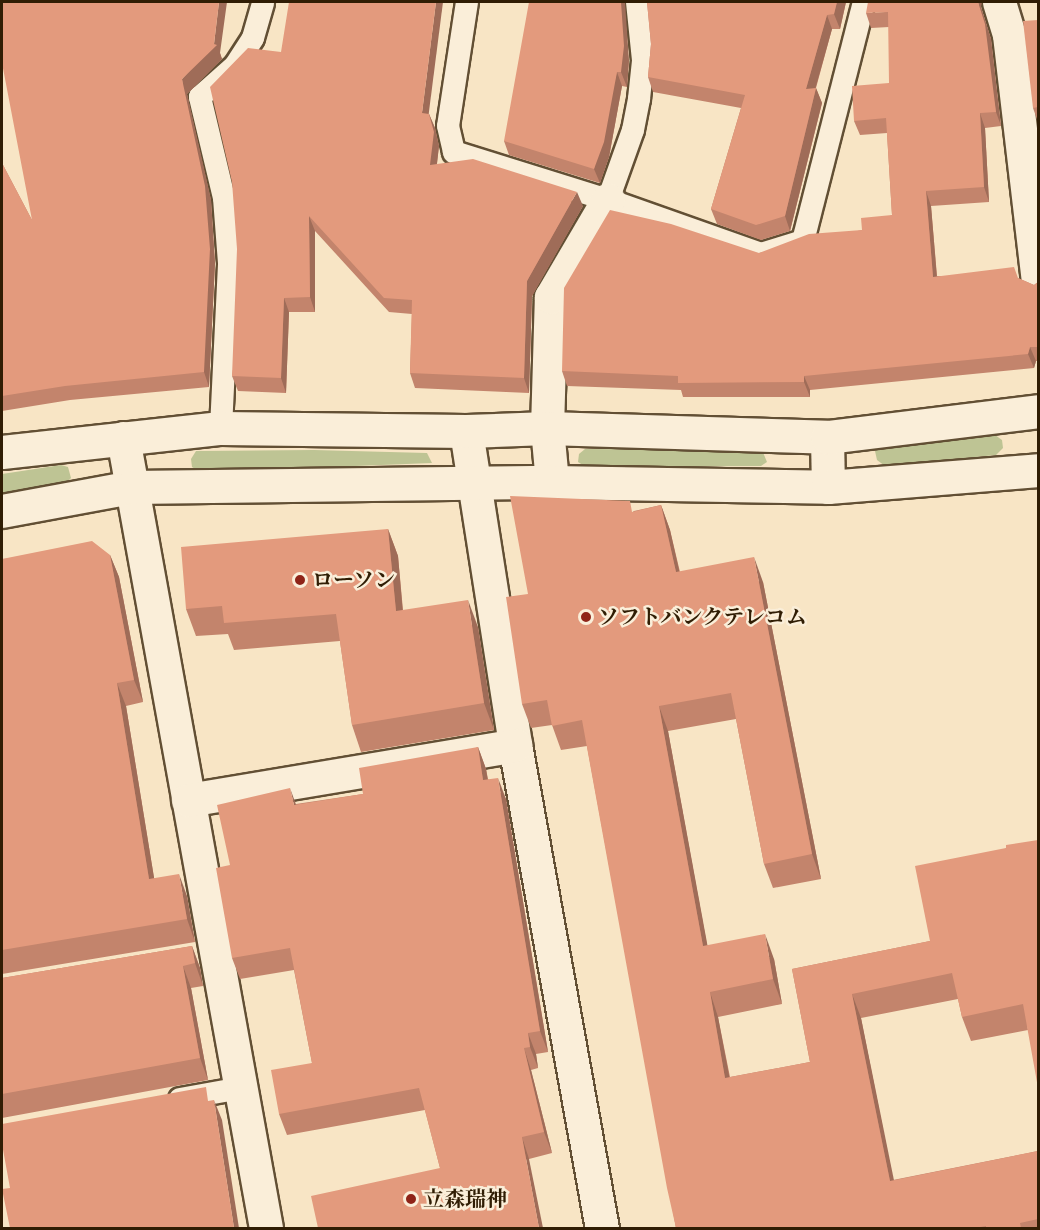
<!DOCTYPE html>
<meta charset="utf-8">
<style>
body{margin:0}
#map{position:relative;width:1040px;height:1230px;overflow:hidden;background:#f8e5c5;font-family:"IM FELL Great Primer","Noto Serif JP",serif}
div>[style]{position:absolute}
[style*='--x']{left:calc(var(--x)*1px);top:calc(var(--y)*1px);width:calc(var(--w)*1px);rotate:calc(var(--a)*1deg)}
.green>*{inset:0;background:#bec494}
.roads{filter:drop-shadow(2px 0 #624f34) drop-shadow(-2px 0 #624f34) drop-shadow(0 2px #624f34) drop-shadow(0 -2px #624f34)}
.lane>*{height:22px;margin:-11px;padding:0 11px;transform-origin:11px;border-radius:11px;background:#faeed9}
.street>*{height:33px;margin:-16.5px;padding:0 16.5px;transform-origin:16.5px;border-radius:16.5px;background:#faeed9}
.secondary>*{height:33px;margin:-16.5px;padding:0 16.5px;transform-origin:16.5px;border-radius:16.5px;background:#faeed9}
.wall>*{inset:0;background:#c3846c}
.shaded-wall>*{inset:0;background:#9f6c58}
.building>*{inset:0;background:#e39a7d}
.dots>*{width:16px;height:16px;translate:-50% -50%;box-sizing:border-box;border:3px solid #faeed9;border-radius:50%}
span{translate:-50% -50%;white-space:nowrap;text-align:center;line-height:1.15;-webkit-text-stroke:5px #faeed9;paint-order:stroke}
.poi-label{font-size:21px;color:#301d04;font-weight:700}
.left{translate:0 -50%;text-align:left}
.frame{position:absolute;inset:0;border:3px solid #301d04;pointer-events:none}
</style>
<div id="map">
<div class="green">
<div style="clip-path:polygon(995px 435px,1002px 440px,1003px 448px,996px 455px,885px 466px,877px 460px,875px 451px,881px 445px)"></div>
<div style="clip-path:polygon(585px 449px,762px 450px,767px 462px,761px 466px,586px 467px,578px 462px,579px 454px)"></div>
<div style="clip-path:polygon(314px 450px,427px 453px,432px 463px,200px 472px,192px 467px,191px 459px,196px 451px)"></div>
<div style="clip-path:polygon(61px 465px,68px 467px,71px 478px,61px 488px,2px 498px,2px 474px)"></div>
</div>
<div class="roads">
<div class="lane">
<div style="--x:467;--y:2;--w:125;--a:98.7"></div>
<div style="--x:448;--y:126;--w:27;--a:77"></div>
<div style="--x:454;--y:152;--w:161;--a:17.3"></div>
<div style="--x:608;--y:200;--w:162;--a:19.4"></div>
<div style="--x:761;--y:254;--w:44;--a:-17.2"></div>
<div style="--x:803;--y:241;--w:247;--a:-75.7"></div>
<div style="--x:608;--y:200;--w:74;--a:-70.3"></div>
<div style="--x:633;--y:130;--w:32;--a:-79"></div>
<div style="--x:639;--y:99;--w:39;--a:-84"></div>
<div style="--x:643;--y:60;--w:58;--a:-95.9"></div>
<div style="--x:221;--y:428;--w:165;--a:-87.2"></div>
<div style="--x:229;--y:263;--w:65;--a:-94.4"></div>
<div style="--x:224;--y:198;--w:104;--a:-103.4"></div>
<div style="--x:200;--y:97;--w:47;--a:-41.5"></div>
<div style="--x:235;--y:66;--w:33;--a:-57"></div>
<div style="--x:253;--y:38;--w:37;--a:-74"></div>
<div style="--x:180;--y:1099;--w:62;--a:-10.2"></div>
</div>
<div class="street">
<div style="--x:999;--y:2;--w:34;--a:73"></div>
<div style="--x:1009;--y:35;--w:248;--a:83.3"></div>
<div style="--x:466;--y:431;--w:318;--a:81.1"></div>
<div style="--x:515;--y:745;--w:491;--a:79.8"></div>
<div style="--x:827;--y:437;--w:50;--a:88.9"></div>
<div style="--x:123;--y:438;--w:803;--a:79.74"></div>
<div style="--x:552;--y:482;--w:54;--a:-95.3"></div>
<div style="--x:547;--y:428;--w:131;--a:-88.3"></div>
<div style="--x:551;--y:297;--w:113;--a:-59.6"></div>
<div style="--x:188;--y:800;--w:332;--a:-9.5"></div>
</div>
<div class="secondary">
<div style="--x:2;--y:452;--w:220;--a:-6.3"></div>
<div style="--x:221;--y:428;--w:245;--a:0.7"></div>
<div style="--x:466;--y:431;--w:81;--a:-2.1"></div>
<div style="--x:547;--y:428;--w:280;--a:1.8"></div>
<div style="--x:827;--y:437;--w:213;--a:-7"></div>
<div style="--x:2;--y:511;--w:131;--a:-10.5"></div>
<div style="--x:131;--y:487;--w:421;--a:-0.7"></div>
<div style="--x:552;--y:482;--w:276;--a:1"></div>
<div style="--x:828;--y:487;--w:211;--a:-4.6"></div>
</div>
</div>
<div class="wall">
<div style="clip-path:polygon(647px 2px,846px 2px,840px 29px,832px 29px,816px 88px,822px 103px,790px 231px,761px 240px,717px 224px,711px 209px,741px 108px,653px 92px,648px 77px,651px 44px)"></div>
<div style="clip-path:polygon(981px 7px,991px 39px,1001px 126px,985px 128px,989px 202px,931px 206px,937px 276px,1018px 278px,1034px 285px,1038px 282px,1038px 361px,1036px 361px,1034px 368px,810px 390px,810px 397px,683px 397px,681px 390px,567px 386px,562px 371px,759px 253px,862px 230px,892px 215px,887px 133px,860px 135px,854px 121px,889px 83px,889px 27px,871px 28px,866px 13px)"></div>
<div style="clip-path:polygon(1038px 20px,1038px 122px,1033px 108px)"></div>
<div style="clip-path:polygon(281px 52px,429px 114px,435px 128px,439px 146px,437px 164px,583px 206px,532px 296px,529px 393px,415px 388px,410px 373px,412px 314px,389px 312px,315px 231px,315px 312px,289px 312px,286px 393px,238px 391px,232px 376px)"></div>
<div style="clip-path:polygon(220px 53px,222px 59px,187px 94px,211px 200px,215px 263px,209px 387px,70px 400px,2px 411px,2px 163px,32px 220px)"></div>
<div style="clip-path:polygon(629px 60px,627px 87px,622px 86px,609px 157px,600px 183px,509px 155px,504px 141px)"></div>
<div style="clip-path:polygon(661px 505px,670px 530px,680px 572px,763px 582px,821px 879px,773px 888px,764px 864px,736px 719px,668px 731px,707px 945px,774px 959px,782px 1004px,718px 1017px,730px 1077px,810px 1062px,792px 969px,930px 941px,1006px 848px,1028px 1030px,971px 1041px,962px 1017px,958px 999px,861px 1018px,893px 1180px,1038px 1151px,1038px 1228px,676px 1228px,587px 746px,561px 750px,552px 725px,531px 728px,522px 704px,528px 594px,634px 511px)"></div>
<div style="clip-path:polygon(388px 529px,398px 556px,403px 610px,478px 627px,494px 730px,361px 752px,352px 725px,340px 641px,234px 650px,228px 634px,196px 636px,186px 609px)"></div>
<div style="clip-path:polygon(110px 555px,119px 577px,143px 702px,126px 706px,154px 878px,187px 896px,195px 942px,2px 974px,2px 559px)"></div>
<div style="clip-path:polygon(478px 747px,486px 769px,488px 779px,506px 799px,548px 1052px,536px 1054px,538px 1068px,531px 1070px,552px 1153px,529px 1159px,440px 1168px,425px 1110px,287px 1135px,279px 1114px,312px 1063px,294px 970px,240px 979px,232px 958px,230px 865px,296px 804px,363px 794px)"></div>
<div style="clip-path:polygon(192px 946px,200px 968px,203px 986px,191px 988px,208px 1080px,2px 1118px,2px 978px)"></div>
</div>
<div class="shaded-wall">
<div style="clip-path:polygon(219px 2px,227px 2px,220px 53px,222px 59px,187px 94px,211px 200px,215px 263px,209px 387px,204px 372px,182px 79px,214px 44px)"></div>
<div style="clip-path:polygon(436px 2px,443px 2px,427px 127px,422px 113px)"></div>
<div style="clip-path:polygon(621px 2px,625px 2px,629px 60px,627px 87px,621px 72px)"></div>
<div style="clip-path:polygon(837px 2px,846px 2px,840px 29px,834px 14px)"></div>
<div style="clip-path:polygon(978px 2px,982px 2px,981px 7px,991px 39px,1001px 126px,996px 112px)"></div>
<div style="clip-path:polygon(827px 15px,832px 29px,811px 104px,806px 89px)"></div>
<div style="clip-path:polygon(617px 72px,622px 86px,609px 157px,600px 183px,594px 169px)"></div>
<div style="clip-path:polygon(816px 88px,822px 103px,790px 231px,785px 216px)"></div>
<div style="clip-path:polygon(980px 113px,985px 128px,989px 202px,984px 187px)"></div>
<div style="clip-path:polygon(429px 114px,435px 128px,439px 146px,435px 179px,430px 165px)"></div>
<div style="clip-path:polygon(926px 191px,931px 206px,938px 291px,933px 277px)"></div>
<div style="clip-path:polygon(577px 192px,583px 206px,532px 296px,529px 393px,524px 378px,527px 281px)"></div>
<div style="clip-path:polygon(309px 216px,315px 231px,315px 312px,310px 297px)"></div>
<div style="clip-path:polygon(284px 298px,289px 312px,286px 393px,281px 378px)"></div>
<div style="clip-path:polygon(1030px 347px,1036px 361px,1034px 368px,1028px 354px)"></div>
<div style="clip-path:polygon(804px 376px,810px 390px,810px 397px,804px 382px)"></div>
<div style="clip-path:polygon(661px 505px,670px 530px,685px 597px,676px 572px)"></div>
<div style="clip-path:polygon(388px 529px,398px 556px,405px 638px,396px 611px)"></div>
<div style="clip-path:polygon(110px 555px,119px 577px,143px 702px,134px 680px)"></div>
<div style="clip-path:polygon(754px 557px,763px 582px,821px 879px,812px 854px)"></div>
<div style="clip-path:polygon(468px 600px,478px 627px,494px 730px,484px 703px)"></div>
<div style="clip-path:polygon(117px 683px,126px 706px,158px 902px,149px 879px)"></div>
<div style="clip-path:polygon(659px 706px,668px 731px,712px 970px,703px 946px)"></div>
<div style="clip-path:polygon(478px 747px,486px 769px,491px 801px,483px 780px)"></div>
<div style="clip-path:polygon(498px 778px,506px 799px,548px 1052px,540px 1031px)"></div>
<div style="clip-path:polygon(290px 788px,298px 810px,294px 805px)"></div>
<div style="clip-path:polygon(179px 874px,187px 896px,195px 942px,187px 919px)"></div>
<div style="clip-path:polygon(765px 934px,774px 959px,782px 1004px,773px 979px)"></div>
<div style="clip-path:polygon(192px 946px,200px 968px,203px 986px,195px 963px)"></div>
<div style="clip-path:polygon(183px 966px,191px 988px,208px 1080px,200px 1058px)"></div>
<div style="clip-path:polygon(710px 992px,718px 1017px,734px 1102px,725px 1078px)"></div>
<div style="clip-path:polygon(852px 994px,861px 1018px,899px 1205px,890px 1181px)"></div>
<div style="clip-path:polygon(528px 1033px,536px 1054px,538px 1068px,530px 1047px)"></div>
<div style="clip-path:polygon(524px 1048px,531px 1070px,552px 1153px,544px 1132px)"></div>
<div style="clip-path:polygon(214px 1100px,222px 1120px,239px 1228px,234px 1228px)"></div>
<div style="clip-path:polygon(522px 1137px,529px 1159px,543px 1228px,539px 1228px)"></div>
</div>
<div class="building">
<div style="clip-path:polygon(2px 2px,219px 2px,214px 44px,217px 45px,182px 79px,205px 186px,210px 249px,204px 372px,65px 386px,2px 396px,2px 163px,32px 220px,2px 63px)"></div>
<div style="clip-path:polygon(289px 2px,436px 2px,422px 113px,429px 114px,434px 132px,430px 165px,473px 159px,577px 192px,527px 281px,524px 378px,410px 373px,412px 300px,384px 298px,309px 216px,310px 297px,284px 298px,281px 378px,232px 376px,237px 249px,232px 182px,210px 87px,248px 48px,281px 52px)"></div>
<div style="clip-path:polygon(529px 2px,621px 2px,624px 46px,621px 72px,617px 72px,604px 142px,594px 169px,504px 141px)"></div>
<div style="clip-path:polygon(647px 2px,837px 2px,834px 14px,827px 15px,806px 89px,816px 88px,785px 216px,756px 225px,711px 209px,745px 95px,648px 77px,651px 44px)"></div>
<div style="clip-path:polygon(868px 2px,978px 2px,985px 24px,996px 112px,980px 113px,984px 187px,926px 191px,933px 277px,1014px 267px,1018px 278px,1034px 285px,1038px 282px,1038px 347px,1030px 347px,1028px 354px,804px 376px,804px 382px,678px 383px,678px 376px,562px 371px,564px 288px,610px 210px,671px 224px,759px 253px,809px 234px,862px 230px,861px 218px,892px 215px,886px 118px,854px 121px,852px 86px,889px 83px,888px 12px,866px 13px)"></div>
<div style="clip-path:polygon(1038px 20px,1038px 107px,1033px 108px,1023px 21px)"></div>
<div style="clip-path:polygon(510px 496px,630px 501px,632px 512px,661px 505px,676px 572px,754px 557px,812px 854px,764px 864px,731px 693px,659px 706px,703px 946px,765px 934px,773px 979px,710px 992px,725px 1078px,810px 1062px,792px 969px,930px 941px,915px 866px,1006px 848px,1006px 845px,1038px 840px,1038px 1088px,1023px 1004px,962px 1017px,952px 973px,852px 994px,890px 1181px,1038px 1151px,1038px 1219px,1020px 1223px,1021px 1228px,986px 1228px,986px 1226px,974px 1228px,676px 1228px,667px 1188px,582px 720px,552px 726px,547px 700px,522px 704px,506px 597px,528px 594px)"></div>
<div style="clip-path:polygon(388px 529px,396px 611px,468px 600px,484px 703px,352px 725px,336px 614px,224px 623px,222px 606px,186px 609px,181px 547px)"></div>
<div style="clip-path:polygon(92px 541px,110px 555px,134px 680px,117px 683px,149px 879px,179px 874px,187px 919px,2px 950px,2px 559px)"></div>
<div style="clip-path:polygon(478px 747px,483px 780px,498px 778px,540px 1031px,528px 1033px,530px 1047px,524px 1048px,544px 1132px,522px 1137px,539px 1228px,318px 1228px,311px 1196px,440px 1168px,419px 1088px,279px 1114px,271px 1070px,312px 1063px,290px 948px,232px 958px,216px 868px,230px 865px,217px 805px,290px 788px,294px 805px,363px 794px,359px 768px)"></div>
<div style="clip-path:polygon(192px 946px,195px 963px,183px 966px,200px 1058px,2px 1094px,2px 978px)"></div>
<div style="clip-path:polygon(206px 1087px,208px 1101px,214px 1100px,234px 1228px,10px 1228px,2px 1189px,10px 1188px,2px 1144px,2px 1124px)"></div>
</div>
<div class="dots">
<div style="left:300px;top:580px;background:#8f2418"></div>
<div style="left:586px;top:617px;background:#8f2418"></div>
<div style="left:411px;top:1199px;background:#8f2418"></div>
</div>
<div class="poi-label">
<span class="left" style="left:312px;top:580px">ローソン</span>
<span class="left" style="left:598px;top:617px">ソフトバンクテレコム</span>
<span class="left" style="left:423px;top:1199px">立森瑞神</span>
</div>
<div class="frame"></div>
</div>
